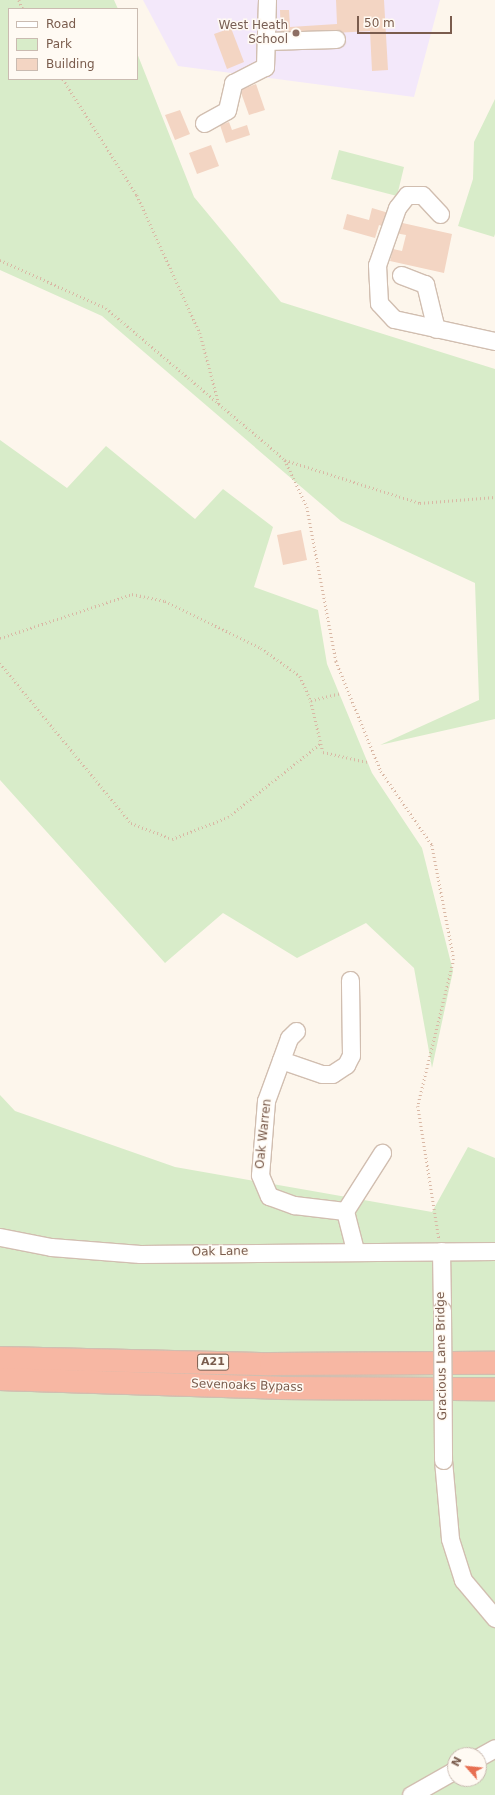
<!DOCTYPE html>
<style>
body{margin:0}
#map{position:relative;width:495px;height:1795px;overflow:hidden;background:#fdf6ec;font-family:"DejaVu Sans",sans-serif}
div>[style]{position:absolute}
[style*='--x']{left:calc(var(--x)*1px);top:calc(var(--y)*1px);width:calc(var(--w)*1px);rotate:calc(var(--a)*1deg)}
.education>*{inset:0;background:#f3e8fa}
.green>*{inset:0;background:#d8ecc9}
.building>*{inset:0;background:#f3d5c3}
.path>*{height:2.5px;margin-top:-1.25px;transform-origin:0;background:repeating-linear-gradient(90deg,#d9b8a5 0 1px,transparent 0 4px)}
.roads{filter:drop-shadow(1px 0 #d1beb0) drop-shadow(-1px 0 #d1beb0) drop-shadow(0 1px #d1beb0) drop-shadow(0 -1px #d1beb0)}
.minor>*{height:17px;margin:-8.5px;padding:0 8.5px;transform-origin:8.5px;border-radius:8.5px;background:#fff}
.highway>*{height:22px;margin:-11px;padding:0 11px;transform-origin:11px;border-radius:11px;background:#f7b7a3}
.bridges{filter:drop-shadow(1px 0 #d1beb0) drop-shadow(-1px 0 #d1beb0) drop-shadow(0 1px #d1beb0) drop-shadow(0 -1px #d1beb0)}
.minor-bridge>*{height:17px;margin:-8.5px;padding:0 8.5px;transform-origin:8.5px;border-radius:8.5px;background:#fff}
.dots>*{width:11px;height:11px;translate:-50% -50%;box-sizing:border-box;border:2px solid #fffaf3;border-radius:50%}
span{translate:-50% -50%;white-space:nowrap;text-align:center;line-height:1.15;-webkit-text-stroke:3px #fffaf3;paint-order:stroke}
.shield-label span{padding:1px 3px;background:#fffaf3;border:1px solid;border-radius:3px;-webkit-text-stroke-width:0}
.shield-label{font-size:11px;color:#7a5c4d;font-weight:700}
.education-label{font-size:12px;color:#785e54}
.right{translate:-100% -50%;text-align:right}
.street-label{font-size:12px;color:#7a5c4d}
.legend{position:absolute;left:8px;top:8px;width:130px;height:72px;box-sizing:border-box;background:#fffaf3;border:1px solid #cabbb1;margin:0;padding:5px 7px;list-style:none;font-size:12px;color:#7a5c4d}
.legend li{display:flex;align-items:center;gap:8px;height:20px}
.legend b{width:20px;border:1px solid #cabbb1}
.north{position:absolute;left:447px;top:1747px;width:40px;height:40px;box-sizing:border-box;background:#fffaf3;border:1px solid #cabbb1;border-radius:50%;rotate:297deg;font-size:11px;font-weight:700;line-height:16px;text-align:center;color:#7a5c4d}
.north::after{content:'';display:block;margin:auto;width:14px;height:18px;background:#e76f51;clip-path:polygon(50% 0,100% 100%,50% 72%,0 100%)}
.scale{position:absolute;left:357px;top:16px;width:95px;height:18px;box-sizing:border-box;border:2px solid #7a5c4d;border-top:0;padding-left:5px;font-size:12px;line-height:14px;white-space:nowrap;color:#7a5c4d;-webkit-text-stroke:3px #fffaf3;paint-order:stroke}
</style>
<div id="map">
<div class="education">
<div style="clip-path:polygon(143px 0,440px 0,414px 97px,178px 66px)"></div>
</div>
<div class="green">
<div style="clip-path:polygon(0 0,114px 0,118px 9px,9px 9px,9px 79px,137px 79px,137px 53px,194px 197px,281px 302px,495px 369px,495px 719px,380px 745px,479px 700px,475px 583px,341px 521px,102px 316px,0 270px)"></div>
<div style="clip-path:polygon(495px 99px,495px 234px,494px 237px,458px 226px,473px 179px,474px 142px)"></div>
<div style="clip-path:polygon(339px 150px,404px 167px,397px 196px,331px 179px)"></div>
<div style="clip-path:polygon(0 440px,67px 488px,106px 446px,195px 519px,223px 489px,273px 527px,254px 587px,318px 610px,327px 664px,372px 773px,422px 848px,453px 971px,432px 1068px,414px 968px,366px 923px,297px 958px,223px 913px,165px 963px,0 780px)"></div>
<div style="clip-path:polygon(evenodd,0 1095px,15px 1111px,175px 1167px,432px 1212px,468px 1147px,495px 1158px,495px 1795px,0 1795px,0 1095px,455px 1755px,479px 1755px,479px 1779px,455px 1779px,455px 1755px)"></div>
</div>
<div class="building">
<div style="clip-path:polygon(336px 0,384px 0,388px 70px,372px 71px,370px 31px,281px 36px,280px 10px,289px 10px,290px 27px,337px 24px)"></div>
<div style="clip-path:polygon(231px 28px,244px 62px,227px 69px,214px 34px)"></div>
<div style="clip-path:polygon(256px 84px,265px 110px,249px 115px,240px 90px)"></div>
<div style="clip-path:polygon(180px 110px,190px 134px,175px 140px,165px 115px)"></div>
<div style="clip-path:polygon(229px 122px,232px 130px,247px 125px,250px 135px,226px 143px,220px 125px)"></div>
<div style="clip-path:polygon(211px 145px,219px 166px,197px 174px,189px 153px)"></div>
<div style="clip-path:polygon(372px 208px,392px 214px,388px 228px,379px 225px,375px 238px,343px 229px,347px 214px,369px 220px)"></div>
<div style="clip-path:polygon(398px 222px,452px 234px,444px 273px,390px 261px,393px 249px,402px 251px,406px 235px,395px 233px)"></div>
<div style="clip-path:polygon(301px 530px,307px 560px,283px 565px,277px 535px)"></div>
</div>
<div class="path">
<div style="--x:19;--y:0;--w:10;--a:66"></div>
<div style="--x:63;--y:79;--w:138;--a:57.5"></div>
<div style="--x:137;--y:195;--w:152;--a:65.5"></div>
<div style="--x:200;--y:333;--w:73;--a:75"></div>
<div style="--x:0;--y:260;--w:116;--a:24.4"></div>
<div style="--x:106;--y:308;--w:235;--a:40.3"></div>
<div style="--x:285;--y:460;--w:142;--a:17.7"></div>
<div style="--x:420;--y:503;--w:75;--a:-4.6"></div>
<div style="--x:285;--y:460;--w:52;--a:64.9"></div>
<div style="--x:307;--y:507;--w:157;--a:79.3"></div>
<div style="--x:336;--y:661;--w:119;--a:67.8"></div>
<div style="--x:381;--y:771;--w:90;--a:55.4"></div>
<div style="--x:432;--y:845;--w:116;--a:79.1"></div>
<div style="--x:454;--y:959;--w:151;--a:103.8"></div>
<div style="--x:418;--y:1106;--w:134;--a:81"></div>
<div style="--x:0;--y:638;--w:139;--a:-18.4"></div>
<div style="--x:132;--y:594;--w:34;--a:12"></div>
<div style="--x:165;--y:601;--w:107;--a:26.1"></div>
<div style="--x:261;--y:648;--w:48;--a:35.7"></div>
<div style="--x:300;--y:676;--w:27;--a:66"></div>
<div style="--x:0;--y:663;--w:207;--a:50.7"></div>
<div style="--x:131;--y:823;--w:44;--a:21.3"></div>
<div style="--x:172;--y:839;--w:60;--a:-21.4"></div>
<div style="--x:228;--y:817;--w:119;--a:-38.5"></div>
<div style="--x:339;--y:694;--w:29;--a:166"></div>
<div style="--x:311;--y:701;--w:52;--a:76.8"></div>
<div style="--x:323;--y:752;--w:45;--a:12.8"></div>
</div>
<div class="roads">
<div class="minor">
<div style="--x:266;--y:41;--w:70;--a:-1.6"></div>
<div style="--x:204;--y:123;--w:26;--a:-29"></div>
<div style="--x:227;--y:110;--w:28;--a:-77"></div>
<div style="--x:233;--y:83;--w:36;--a:-27"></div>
<div style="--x:265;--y:67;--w:67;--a:-88.3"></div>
<div style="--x:440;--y:214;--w:26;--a:-133"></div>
<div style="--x:422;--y:195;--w:15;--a:180"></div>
<div style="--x:407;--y:195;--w:16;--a:128"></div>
<div style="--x:397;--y:208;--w:60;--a:109.3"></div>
<div style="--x:377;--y:265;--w:38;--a:87"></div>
<div style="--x:379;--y:303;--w:22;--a:47"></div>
<div style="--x:394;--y:319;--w:103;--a:12.3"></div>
<div style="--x:401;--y:275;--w:26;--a:21"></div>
<div style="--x:425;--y:284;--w:46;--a:76.3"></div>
<div style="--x:296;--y:1031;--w:10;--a:135"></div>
<div style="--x:289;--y:1038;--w:67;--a:110.1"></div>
<div style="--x:266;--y:1101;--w:74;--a:94.6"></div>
<div style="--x:260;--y:1175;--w:23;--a:67"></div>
<div style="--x:269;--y:1196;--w:27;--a:20"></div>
<div style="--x:294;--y:1205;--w:51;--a:6.7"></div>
<div style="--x:345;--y:1211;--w:40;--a:75.6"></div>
<div style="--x:281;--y:1060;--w:43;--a:18.9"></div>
<div style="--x:322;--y:1074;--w:10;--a:0"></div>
<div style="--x:332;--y:1074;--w:17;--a:-33"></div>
<div style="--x:346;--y:1065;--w:11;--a:-63"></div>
<div style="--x:351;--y:1055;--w:75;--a:-90.8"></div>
<div style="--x:345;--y:1211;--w:69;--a:-57.5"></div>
<div style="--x:0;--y:1237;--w:52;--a:11.1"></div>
<div style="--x:51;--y:1247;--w:89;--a:4.5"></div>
<div style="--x:140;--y:1254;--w:355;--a:-0.5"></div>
<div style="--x:441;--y:1251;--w:59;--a:89"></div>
<div style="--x:443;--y:1460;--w:79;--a:84.9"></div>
<div style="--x:450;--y:1539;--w:43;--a:72.4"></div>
<div style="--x:463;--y:1580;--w:50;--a:49.9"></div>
<div style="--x:479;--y:1757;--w:18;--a:-29"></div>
<div style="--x:411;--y:1795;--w:51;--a:-29.6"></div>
</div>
<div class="highway">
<div style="--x:0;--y:1358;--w:271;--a:1.3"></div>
<div style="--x:271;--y:1364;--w:224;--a:-0.3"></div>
<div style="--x:0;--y:1379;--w:279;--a:1.8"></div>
<div style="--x:279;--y:1388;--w:216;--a:0.3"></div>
</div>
</div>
<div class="bridges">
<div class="minor-bridge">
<div style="--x:442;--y:1310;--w:150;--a:89.6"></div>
</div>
</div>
<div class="dots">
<div style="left:296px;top:33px;background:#8d6e63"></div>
</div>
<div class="shield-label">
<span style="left:213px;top:1362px">A21</span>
</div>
<div class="education-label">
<span class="right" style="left:288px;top:33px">West Heath<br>School</span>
</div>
<div class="street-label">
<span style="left:264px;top:1134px;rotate:-84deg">Oak Warren</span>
<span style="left:220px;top:1252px;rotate:-1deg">Oak Lane</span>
<span style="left:442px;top:1356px;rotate:-91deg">Gracious Lane Bridge</span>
<span style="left:247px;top:1386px;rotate:2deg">Sevenoaks Bypass</span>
</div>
<ul class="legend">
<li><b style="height:5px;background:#fff"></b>Road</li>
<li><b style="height:11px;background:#d8ecc9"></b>Park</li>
<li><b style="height:11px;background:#f3d5c3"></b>Building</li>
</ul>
<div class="north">N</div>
<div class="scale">50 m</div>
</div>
